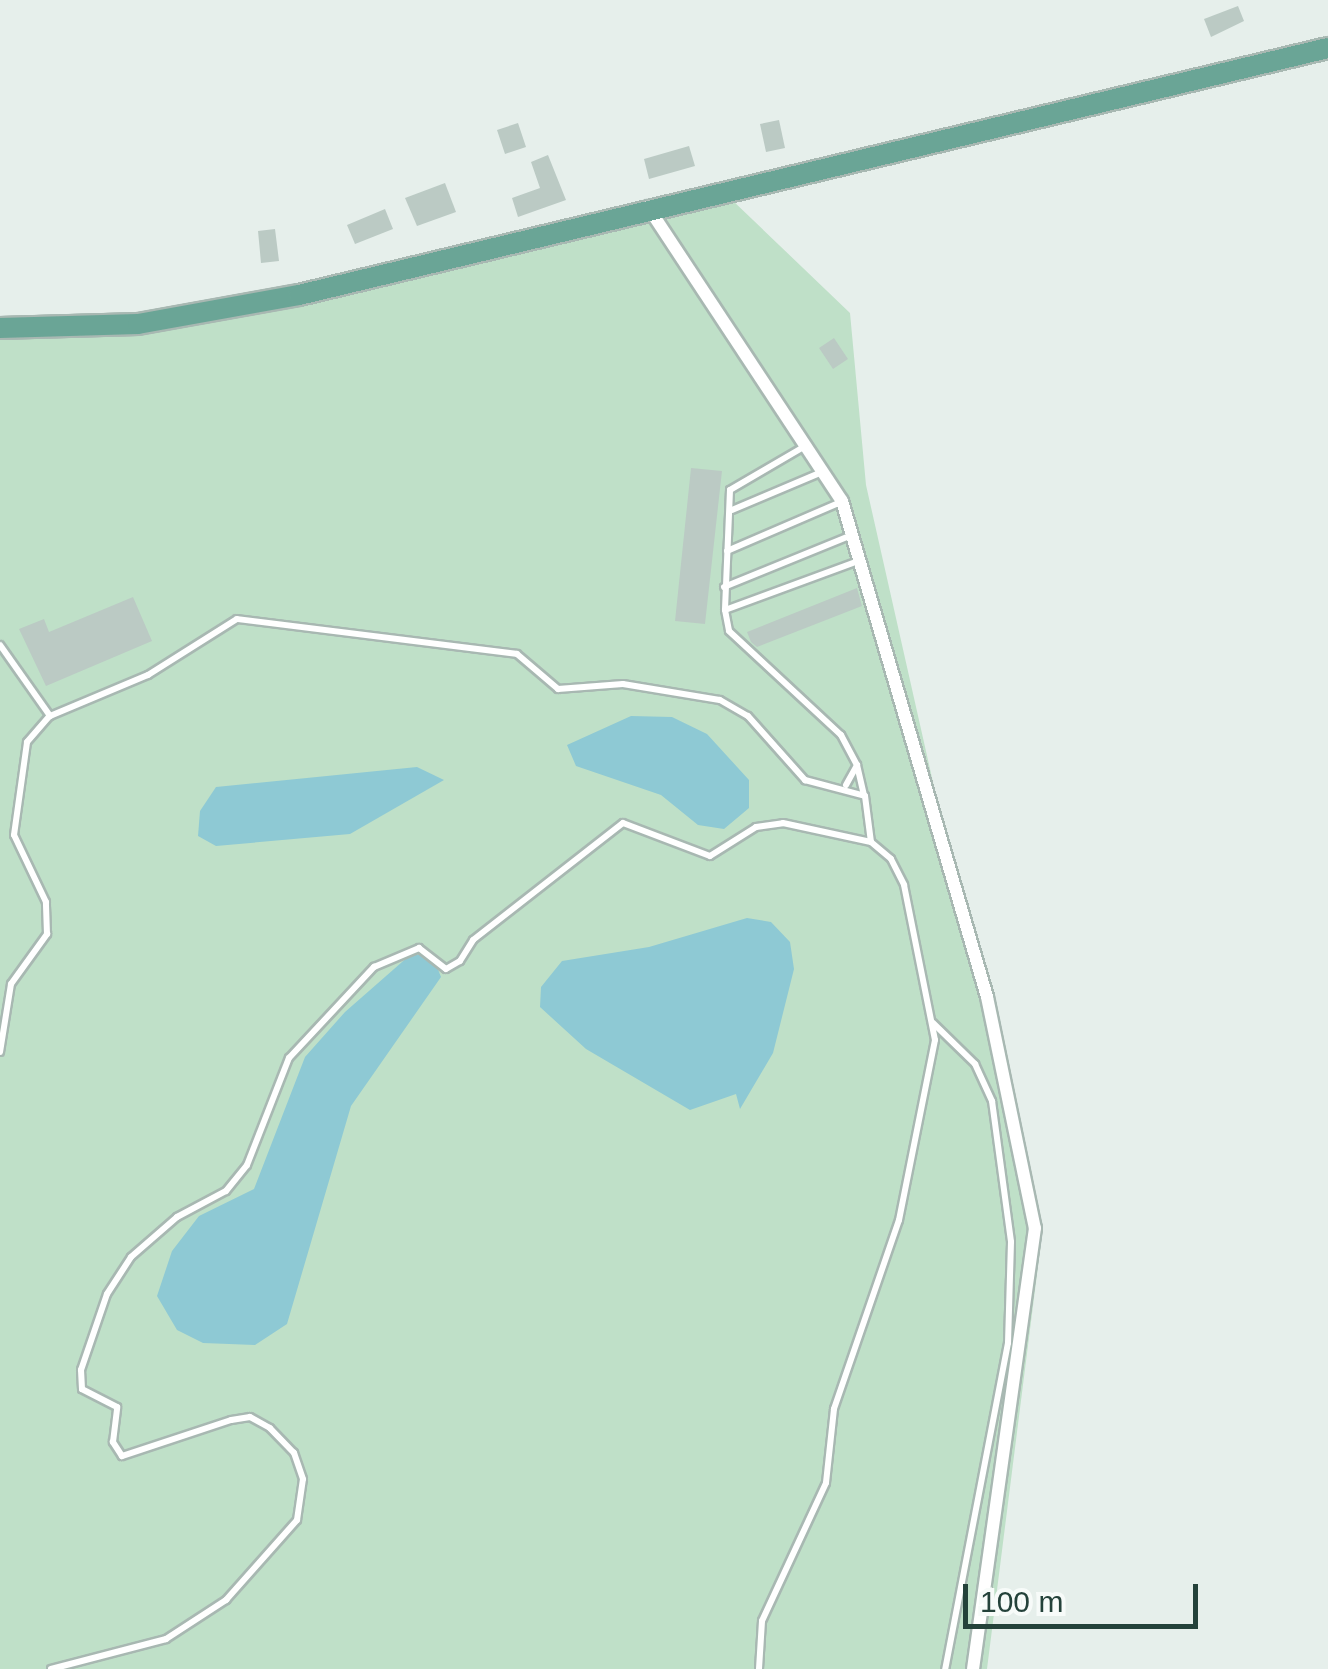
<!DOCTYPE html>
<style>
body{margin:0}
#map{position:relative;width:1328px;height:1669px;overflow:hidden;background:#e6efeb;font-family:Arial,sans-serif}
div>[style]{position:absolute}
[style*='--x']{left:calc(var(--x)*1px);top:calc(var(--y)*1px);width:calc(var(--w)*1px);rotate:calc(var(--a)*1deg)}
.green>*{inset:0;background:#bfe0c8}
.water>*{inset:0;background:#8ec9d4}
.building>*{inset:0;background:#bbcac4}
.roads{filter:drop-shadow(2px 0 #a8b8b2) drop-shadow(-2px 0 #a8b8b2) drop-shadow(0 2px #a8b8b2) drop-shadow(0 -2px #a8b8b2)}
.service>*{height:6px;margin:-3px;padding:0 3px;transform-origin:3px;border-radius:3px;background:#fff}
.minor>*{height:12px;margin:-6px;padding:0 6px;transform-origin:6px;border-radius:6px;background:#fff}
.primary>*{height:20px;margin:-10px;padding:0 10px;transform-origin:10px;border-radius:10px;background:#6aa596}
span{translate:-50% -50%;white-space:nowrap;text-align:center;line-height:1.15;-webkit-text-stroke:10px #f7fbf9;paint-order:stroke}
.scale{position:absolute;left:963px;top:1584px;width:235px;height:45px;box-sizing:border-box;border:5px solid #24423a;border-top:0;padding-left:12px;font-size:30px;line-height:35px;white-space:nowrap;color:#24423a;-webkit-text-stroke:8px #f7fbf9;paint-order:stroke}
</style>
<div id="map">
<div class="green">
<div style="clip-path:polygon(731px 199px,850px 313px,866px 485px,985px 1013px,1043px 1227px,987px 1669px,0 1669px,0 333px,161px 323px)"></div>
</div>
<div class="water">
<div style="clip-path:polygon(631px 716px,672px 717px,707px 734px,749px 780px,749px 808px,724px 829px,698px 825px,661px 795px,576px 766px,567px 745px)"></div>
<div style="clip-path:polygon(417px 767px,444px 780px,350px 834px,216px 846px,198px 836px,200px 811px,216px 787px)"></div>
<div style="clip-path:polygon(747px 918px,771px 922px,790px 942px,794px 969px,773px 1053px,740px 1109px,736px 1094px,690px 1110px,586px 1049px,540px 1007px,541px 987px,562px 961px,649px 947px)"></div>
<div style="clip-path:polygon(432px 954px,441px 977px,351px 1106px,287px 1324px,255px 1345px,203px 1343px,177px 1330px,157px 1296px,172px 1251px,199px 1216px,254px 1189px,305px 1057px,345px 1012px,410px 955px)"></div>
</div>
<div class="building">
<div style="clip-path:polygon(1238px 6px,1244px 21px,1211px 37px,1204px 19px)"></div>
<div style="clip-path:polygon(779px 120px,785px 148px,766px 152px,760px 124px)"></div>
<div style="clip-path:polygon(518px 123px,526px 147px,505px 154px,497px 130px)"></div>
<div style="clip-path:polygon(689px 146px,695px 166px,649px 179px,644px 159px)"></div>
<div style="clip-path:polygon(548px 155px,566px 200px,518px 217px,512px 198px,540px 188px,531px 162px)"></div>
<div style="clip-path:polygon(445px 183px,456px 212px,417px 226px,405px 198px)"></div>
<div style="clip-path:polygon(385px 209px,393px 229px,355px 244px,347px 225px)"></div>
<div style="clip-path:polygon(275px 229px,279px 261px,261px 263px,258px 231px)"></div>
<div style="clip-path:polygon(834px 338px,848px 359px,833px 369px,819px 348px)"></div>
<div style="clip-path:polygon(691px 468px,722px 471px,705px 624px,675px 621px)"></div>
<div style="clip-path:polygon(857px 588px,862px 606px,757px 647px,751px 642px,747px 632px)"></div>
<div style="clip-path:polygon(133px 597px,152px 641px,46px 686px,19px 629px,44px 619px,49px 632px)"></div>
</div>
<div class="roads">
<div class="service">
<div style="--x:807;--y:445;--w:89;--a:149.7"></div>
<div style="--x:730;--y:490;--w:120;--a:92.4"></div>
<div style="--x:725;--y:610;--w:21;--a:79"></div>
<div style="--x:729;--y:631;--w:153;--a:42.9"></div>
<div style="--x:841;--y:735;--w:34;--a:62"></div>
<div style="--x:732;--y:510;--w:98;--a:-22.9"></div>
<div style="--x:727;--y:551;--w:124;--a:-23.3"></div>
<div style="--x:724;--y:587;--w:138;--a:-22.1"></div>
<div style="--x:725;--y:610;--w:142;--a:-20.2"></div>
<div style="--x:0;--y:645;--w:87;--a:54.8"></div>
<div style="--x:846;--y:785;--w:23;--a:-61"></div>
<div style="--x:857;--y:765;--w:31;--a:77"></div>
<div style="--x:933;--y:1023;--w:59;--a:44.3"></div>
<div style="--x:975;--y:1064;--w:41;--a:65.3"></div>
<div style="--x:992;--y:1101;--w:142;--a:82.3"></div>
<div style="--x:1011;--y:1242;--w:101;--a:91.7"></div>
<div style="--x:1008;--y:1343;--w:332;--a:100.9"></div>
<div style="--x:0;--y:1052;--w:69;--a:-80.8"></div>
<div style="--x:11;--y:984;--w:62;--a:-54.2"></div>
<div style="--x:47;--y:934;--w:32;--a:-92"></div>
<div style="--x:46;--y:902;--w:74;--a:-115.5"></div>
<div style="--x:14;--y:835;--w:94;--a:-82"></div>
<div style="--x:27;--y:742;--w:35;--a:-49"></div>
<div style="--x:50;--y:716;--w:106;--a:-22.7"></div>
<div style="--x:148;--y:675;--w:105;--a:-32.2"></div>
<div style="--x:237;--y:619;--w:282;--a:7.1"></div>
<div style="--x:517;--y:654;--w:54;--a:40.5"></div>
<div style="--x:558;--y:689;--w:65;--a:-4.4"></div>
<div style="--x:623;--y:684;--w:98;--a:9.4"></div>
<div style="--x:720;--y:700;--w:32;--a:30"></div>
<div style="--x:748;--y:716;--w:86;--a:48.3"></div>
<div style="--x:805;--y:780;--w:62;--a:14.9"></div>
<div style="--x:865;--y:796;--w:46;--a:82.6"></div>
<div style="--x:51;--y:1669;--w:119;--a:-14.6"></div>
<div style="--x:166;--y:1639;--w:72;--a:-33"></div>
<div style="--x:226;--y:1600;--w:107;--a:-48.4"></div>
<div style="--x:297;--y:1520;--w:41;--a:-81.7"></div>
<div style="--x:303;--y:1479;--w:28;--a:-109"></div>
<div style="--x:294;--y:1453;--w:35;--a:-134"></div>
<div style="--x:270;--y:1428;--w:23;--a:-151"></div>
<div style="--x:250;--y:1417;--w:19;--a:171"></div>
<div style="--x:231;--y:1420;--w:115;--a:161.7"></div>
<div style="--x:122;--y:1456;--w:17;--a:-123"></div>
<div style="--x:113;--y:1442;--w:35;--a:-83"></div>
<div style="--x:117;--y:1407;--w:39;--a:-153"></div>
<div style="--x:82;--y:1389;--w:19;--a:-93"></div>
<div style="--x:81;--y:1370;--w:80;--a:-71.1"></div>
<div style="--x:107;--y:1294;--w:44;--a:-57"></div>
<div style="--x:131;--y:1257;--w:61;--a:-41"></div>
<div style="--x:177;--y:1217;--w:55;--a:-28"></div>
<div style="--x:226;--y:1191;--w:33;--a:-51"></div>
<div style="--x:247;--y:1165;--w:115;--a:-68.6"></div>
<div style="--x:289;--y:1058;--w:125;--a:-47"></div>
<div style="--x:374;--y:967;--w:49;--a:-22.9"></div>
<div style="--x:419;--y:948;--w:34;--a:38"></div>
<div style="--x:446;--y:969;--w:16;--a:-30"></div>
<div style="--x:460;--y:961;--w:25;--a:-58"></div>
<div style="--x:473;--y:940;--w:190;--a:-38"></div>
<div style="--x:623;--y:823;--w:93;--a:20.8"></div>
<div style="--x:710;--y:856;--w:54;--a:-32.2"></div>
<div style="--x:756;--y:827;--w:27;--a:-8"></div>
<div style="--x:783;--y:823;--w:90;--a:12.2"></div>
<div style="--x:871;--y:842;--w:26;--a:40"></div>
<div style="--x:891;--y:859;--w:29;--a:63"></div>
<div style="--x:904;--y:885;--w:158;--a:78.7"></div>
<div style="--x:935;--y:1040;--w:184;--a:101.3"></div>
<div style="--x:899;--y:1220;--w:200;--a:109"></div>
<div style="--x:834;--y:1409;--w:74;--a:96.2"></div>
<div style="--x:826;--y:1483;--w:152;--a:114.9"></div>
<div style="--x:762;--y:1621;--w:48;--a:93.6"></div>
</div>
<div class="minor">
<div style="--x:648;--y:207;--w:352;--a:56.6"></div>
<div style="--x:842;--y:501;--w:517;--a:73.7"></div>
<div style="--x:987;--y:997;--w:236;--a:78.3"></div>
<div style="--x:1035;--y:1228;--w:445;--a:98"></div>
</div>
<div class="primary">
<div style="--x:0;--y:328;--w:138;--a:-1.7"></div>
<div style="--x:138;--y:324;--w:164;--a:-10.2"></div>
<div style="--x:299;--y:295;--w:1058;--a:-13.5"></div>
</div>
</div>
<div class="scale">100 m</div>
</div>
